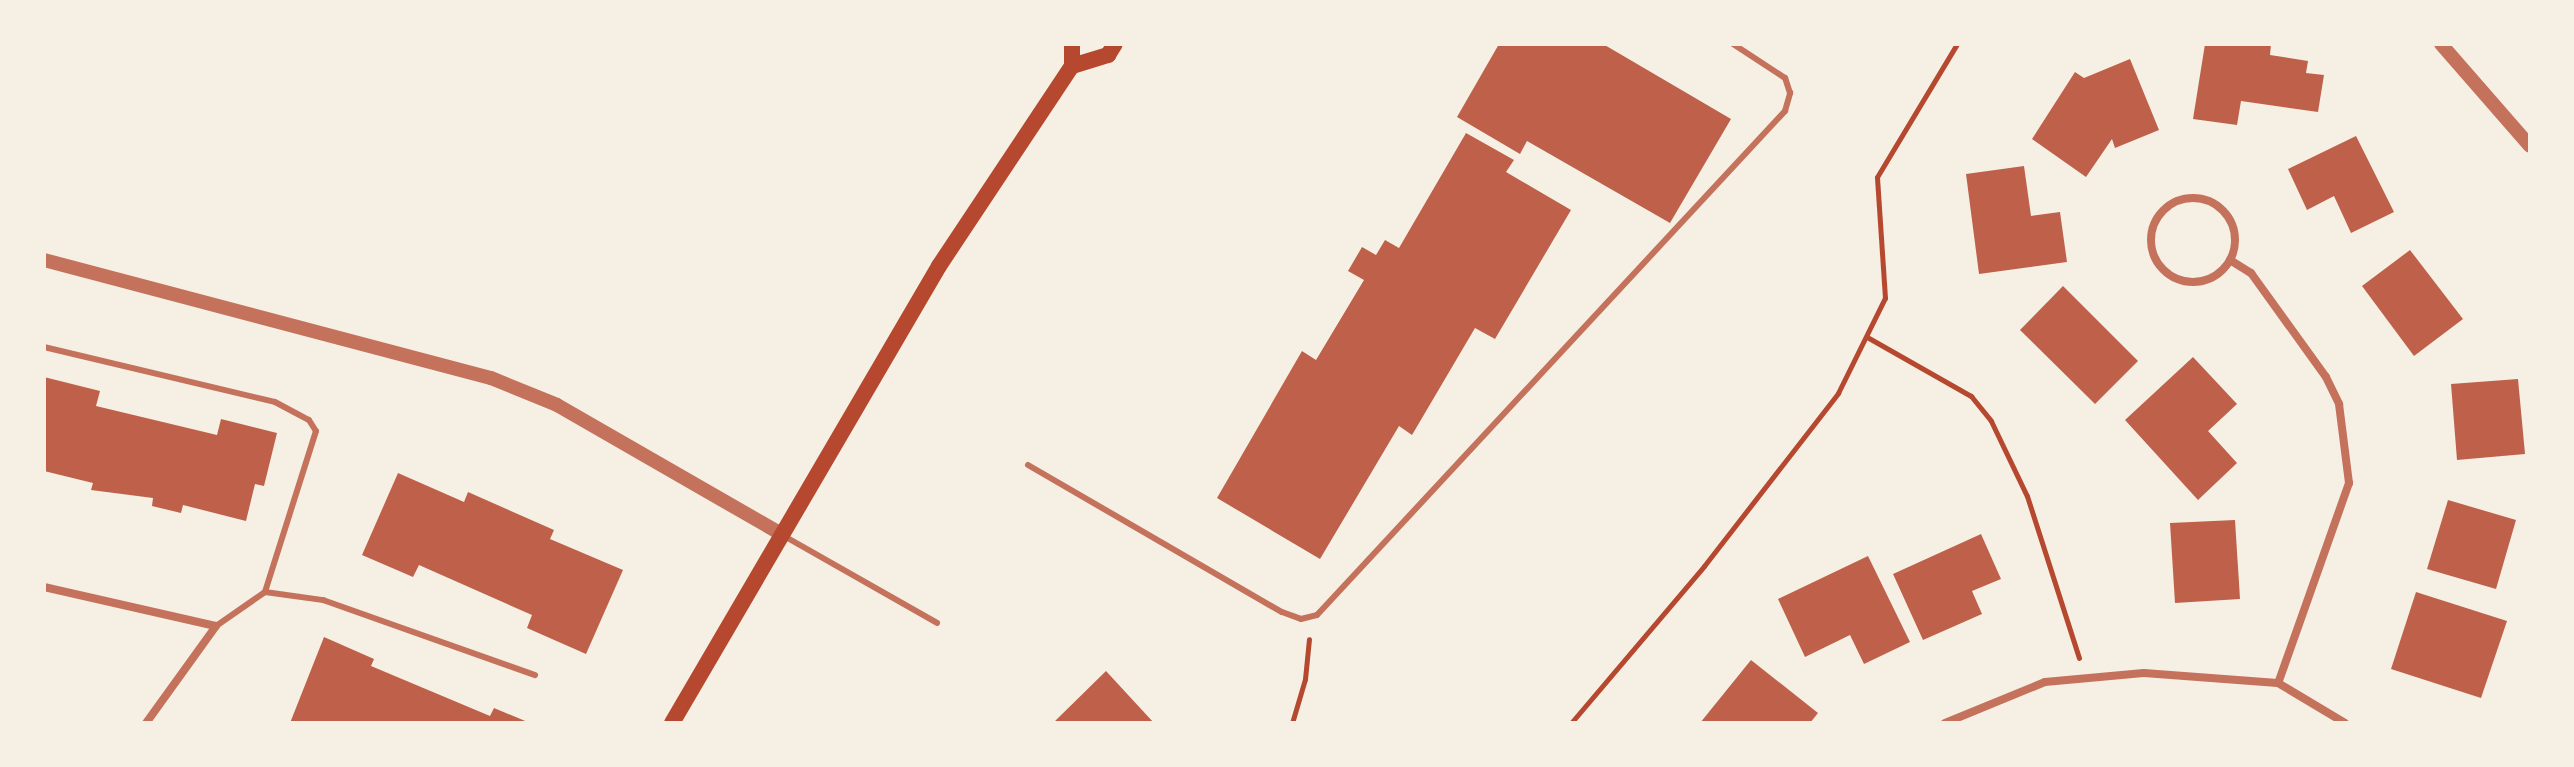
<!DOCTYPE html>
<style>
body{margin:0}
#map{position:relative;width:2574px;height:767px;overflow:hidden;background:#f6efe4;font-family:Commissioner,sans-serif}
div>[style]{position:absolute}
[style*='--x']{left:calc(var(--x)*1px);top:calc(var(--y)*1px);width:calc(var(--w)*1px);rotate:calc(var(--a)*1deg)}
.building>*{inset:0;background:#bf614a}
.path>*{height:5px;margin:-2.5px;padding:0 2.5px;transform-origin:2.5px;border-radius:2.5px;background:#b5482f}
.service>*{height:6px;margin:-3px;padding:0 3px;transform-origin:3px;border-radius:3px;background:#c5725c}
.minor>*{height:8px;margin:-4px;padding:0 4px;transform-origin:4px;border-radius:4px;background:#c5725c}
.minor>.ring{margin:-4px;padding:0;box-sizing:content-box;background:none;border:8px solid #c5725c;border-radius:50%}
.tertiary>*{height:14px;margin:-7px;padding:0 7px;transform-origin:7px;border-radius:7px;background:#c5725c}
.secondary>*{height:16px;margin:-8px;padding:0 8px;transform-origin:8px;border-radius:8px;background:#b5482f}
span{translate:-50% -50%;white-space:nowrap;text-align:center;line-height:1.15;-webkit-text-stroke:6px #f6efe4;paint-order:stroke}
.frame{position:absolute;inset:0;border:46px solid #f6efe4;pointer-events:none}
</style>
<div id="map">
<div class="building">
<div style="clip-path:polygon(1499px 44px,1603px 44px,1731px 119px,1670px 223px,1527px 141px,1520px 154px,1457px 117px)"></div>
<div style="clip-path:polygon(2205px 44px,2271px 44px,2270px 55px,2308px 61px,2306px 73px,2324px 75px,2318px 112px,2241px 101px,2237px 125px,2193px 119px)"></div>
<div style="clip-path:polygon(2130px 59px,2159px 130px,2115px 148px,2112px 139px,2086px 177px,2032px 139px,2075px 72px,2084px 78px)"></div>
<div style="clip-path:polygon(1466px 133px,1514px 160px,1506px 172px,1571px 210px,1495px 339px,1475px 328px,1412px 435px,1399px 426px,1320px 559px,1217px 498px,1302px 351px,1316px 360px,1364px 280px,1348px 271px,1362px 247px,1376px 255px,1385px 240px,1399px 248px)"></div>
<div style="clip-path:polygon(2356px 136px,2394px 212px,2351px 233px,2334px 196px,2307px 210px,2288px 169px)"></div>
<div style="clip-path:polygon(2024px 166px,2031px 216px,2060px 212px,2067px 262px,1979px 274px,1966px 174px)"></div>
<div style="clip-path:polygon(2410px 250px,2463px 319px,2414px 356px,2362px 286px)"></div>
<div style="clip-path:polygon(2063px 286px,2138px 361px,2095px 404px,2020px 330px)"></div>
<div style="clip-path:polygon(2193px 357px,2237px 404px,2208px 431px,2237px 463px,2198px 500px,2125px 420px)"></div>
<div style="clip-path:polygon(44px 377px,100px 391px,96px 406px,217px 435px,221px 419px,277px 433px,264px 486px,255px 484px,246px 521px,183px 505px,181px 513px,152px 506px,153px 498px,91px 490px,93px 483px,44px 471px)"></div>
<div style="clip-path:polygon(2518px 379px,2525px 454px,2457px 460px,2451px 384px)"></div>
<div style="clip-path:polygon(398px 473px,464px 502px,468px 492px,554px 530px,550px 539px,623px 570px,586px 654px,527px 628px,532px 615px,419px 565px,413px 577px,362px 555px)"></div>
<div style="clip-path:polygon(2448px 500px,2516px 520px,2496px 589px,2427px 569px)"></div>
<div style="clip-path:polygon(2235px 520px,2240px 599px,2175px 603px,2170px 523px)"></div>
<div style="clip-path:polygon(1981px 534px,2001px 579px,1972px 591px,1982px 614px,1923px 640px,1893px 574px)"></div>
<div style="clip-path:polygon(1868px 556px,1910px 642px,1864px 664px,1850px 635px,1805px 657px,1778px 599px)"></div>
<div style="clip-path:polygon(2416px 592px,2507px 621px,2481px 698px,2391px 669px)"></div>
<div style="clip-path:polygon(324px 637px,374px 659px,371px 666px,490px 716px,494px 708px,530px 723px,290px 723px)"></div>
<div style="clip-path:polygon(1751px 660px,1818px 713px,1810px 723px,1700px 723px)"></div>
<div style="clip-path:polygon(1106px 671px,1154px 723px,1053px 723px)"></div>
</div>
<div class="path">
<div style="--x:1867;--y:337;--w:120;--a:29.6"></div>
<div style="--x:1971;--y:396;--w:32;--a:51"></div>
<div style="--x:1991;--y:421;--w:83;--a:64.4"></div>
<div style="--x:2027;--y:496;--w:170;--a:72.2"></div>
<div style="--x:1292;--y:723;--w:46;--a:-73.5"></div>
<div style="--x:1305;--y:679;--w:40;--a:-84.3"></div>
<div style="--x:1571;--y:723;--w:206;--a:-49.7"></div>
<div style="--x:1704;--y:566;--w:219;--a:-52.2"></div>
<div style="--x:1838;--y:393;--w:106;--a:-63.7"></div>
<div style="--x:1885;--y:298;--w:121;--a:-93.8"></div>
<div style="--x:1877;--y:177;--w:155;--a:-59"></div>
</div>
<div class="service">
<div style="--x:44;--y:347;--w:237;--a:13.4"></div>
<div style="--x:275;--y:402;--w:38;--a:28"></div>
<div style="--x:309;--y:420;--w:13;--a:58"></div>
<div style="--x:316;--y:431;--w:169;--a:107.6"></div>
<div style="--x:265;--y:592;--w:60;--a:145.2"></div>
<div style="--x:1028;--y:465;--w:293;--a:30.1"></div>
<div style="--x:1282;--y:612;--w:20;--a:20"></div>
<div style="--x:1301;--y:619;--w:16;--a:-14"></div>
<div style="--x:1317;--y:615;--w:688;--a:-47.12"></div>
<div style="--x:1785;--y:111;--w:19;--a:-74"></div>
<div style="--x:1790;--y:93;--w:16;--a:-108"></div>
<div style="--x:1785;--y:78;--w:62;--a:-146.8"></div>
<div style="--x:784;--y:536;--w:176;--a:29.6"></div>
<div style="--x:265;--y:592;--w:59;--a:7.9"></div>
<div style="--x:323;--y:600;--w:225;--a:19.5"></div>
</div>
<div class="minor">
<div class="ring" style="left:2151px;top:198px;width:76px;height:76px"></div>
<div style="--x:2230;--y:260;--w:25;--a:32"></div>
<div style="--x:2251;--y:273;--w:128;--a:54.2"></div>
<div style="--x:2326;--y:377;--w:30;--a:64"></div>
<div style="--x:2339;--y:404;--w:80;--a:82.8"></div>
<div style="--x:2349;--y:483;--w:212;--a:109.5"></div>
<div style="--x:44;--y:587;--w:176;--a:12.8"></div>
<div style="--x:216;--y:626;--w:120;--a:125.8"></div>
<div style="--x:1945;--y:723;--w:108;--a:-22.3"></div>
<div style="--x:2045;--y:682;--w:99;--a:-5.2"></div>
<div style="--x:2144;--y:673;--w:134;--a:4.3"></div>
<div style="--x:2278;--y:683;--w:78;--a:30.8"></div>
</div>
<div class="tertiary">
<div style="--x:2441;--y:44;--w:135;--a:48.9"></div>
<div style="--x:44;--y:260;--w:462;--a:14.8"></div>
<div style="--x:491;--y:378;--w:71;--a:22.2"></div>
<div style="--x:557;--y:405;--w:258;--a:29.9"></div>
</div>
<div class="secondary">
<div style="--x:1072;--y:66;--w:38;--a:-17"></div>
<div style="--x:1108;--y:55;--w:13;--a:-58"></div>
<div style="--x:672;--y:723;--w:529;--a:-59.7"></div>
<div style="--x:939;--y:266;--w:240;--a:-56.4"></div>
<div style="--x:1072;--y:66;--w:22;--a:-90"></div>
</div>
<div class="frame"></div>
</div>
